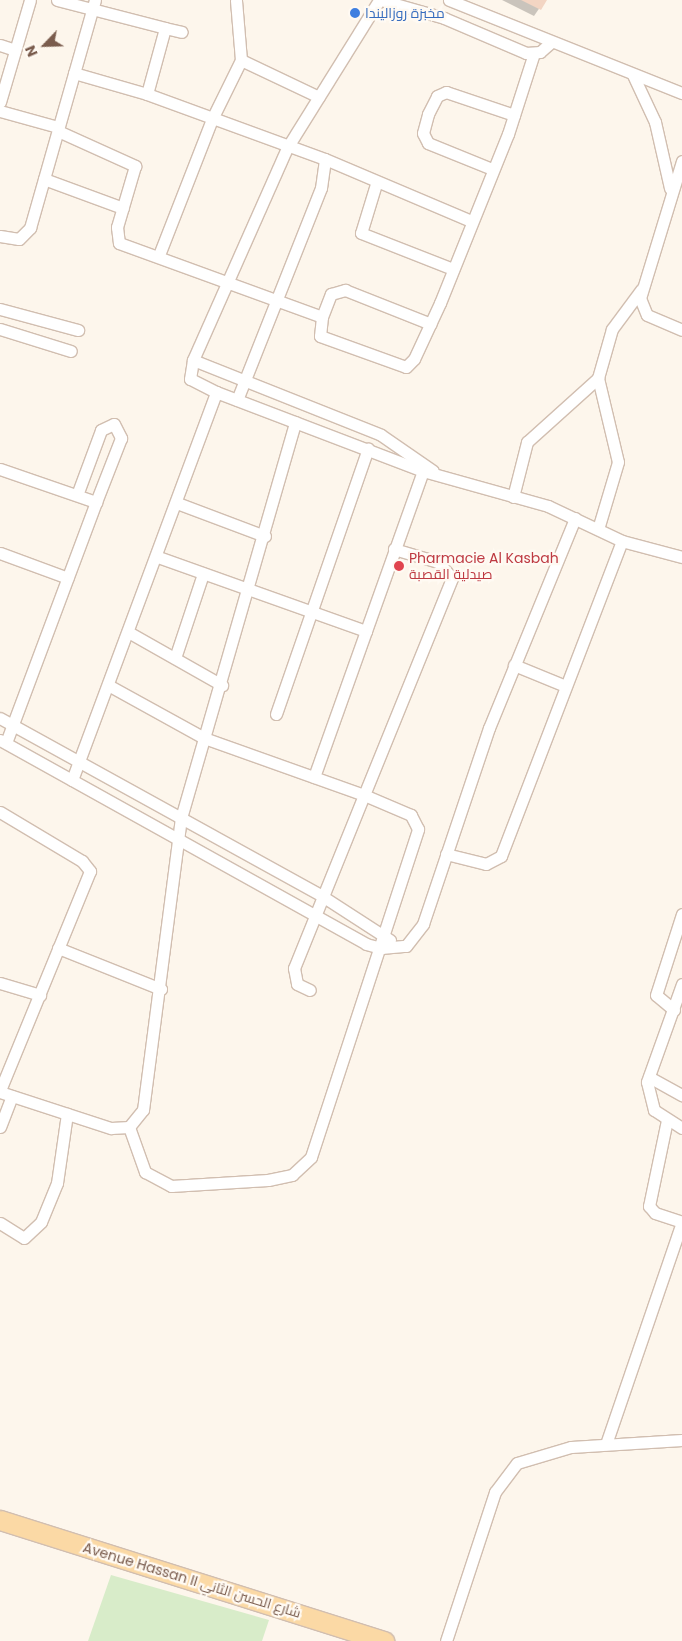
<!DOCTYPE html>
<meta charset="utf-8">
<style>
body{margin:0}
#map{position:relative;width:682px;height:1641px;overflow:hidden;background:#fdf6ec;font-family:Poppins,Cairo,sans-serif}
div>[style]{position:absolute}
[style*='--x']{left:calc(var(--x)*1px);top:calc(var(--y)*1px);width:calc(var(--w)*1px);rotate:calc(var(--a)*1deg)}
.green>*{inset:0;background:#d8ecc9}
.shadow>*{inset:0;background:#0003}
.building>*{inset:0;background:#f3d5c3}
.roads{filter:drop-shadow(1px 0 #d1beb0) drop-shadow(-1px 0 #d1beb0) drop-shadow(0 1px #d1beb0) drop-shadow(0 -1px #d1beb0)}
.street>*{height:11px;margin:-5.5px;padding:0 5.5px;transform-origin:5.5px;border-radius:5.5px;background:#fff}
.primary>*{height:19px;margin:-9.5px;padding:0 9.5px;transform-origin:9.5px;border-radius:9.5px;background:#fbd9a5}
.dots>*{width:14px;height:14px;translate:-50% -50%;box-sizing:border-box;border:2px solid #fffaf3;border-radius:50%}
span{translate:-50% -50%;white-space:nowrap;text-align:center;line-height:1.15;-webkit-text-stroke:4.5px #fffaf3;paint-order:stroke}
.shop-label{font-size:14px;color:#366cbe}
.left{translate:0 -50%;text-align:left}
.health-label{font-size:14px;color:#be3a42}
.street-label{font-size:14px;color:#7a5c4d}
.north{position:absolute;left:20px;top:20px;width:50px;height:50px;-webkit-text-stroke:4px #fffaf3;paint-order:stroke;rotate:246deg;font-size:14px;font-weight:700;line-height:20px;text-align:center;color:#7a5c4d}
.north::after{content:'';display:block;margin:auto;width:18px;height:22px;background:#7a5c4d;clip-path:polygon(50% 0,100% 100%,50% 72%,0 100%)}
</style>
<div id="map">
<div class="green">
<div style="clip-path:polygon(111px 1575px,269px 1620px,262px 1641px,88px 1641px)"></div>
</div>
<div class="shadow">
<div style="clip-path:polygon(502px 0,545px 0,534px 16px)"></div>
</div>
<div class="building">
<div style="clip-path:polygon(521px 0,547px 0,541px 10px)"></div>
</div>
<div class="roads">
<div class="street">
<div style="--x:57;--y:0;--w:112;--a:14.5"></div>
<div style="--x:381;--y:0;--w:66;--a:15.9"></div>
<div style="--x:444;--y:18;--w:89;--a:23.1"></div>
<div style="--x:526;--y:53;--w:14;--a:-4"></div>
<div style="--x:540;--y:52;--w:13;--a:-42"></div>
<div style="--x:449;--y:0;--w:251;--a:21.8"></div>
<div style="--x:0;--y:45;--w:16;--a:18"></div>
<div style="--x:241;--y:60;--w:86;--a:25.4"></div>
<div style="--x:74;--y:73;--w:76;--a:16"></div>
<div style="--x:147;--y:94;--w:189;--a:20.1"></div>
<div style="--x:325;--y:159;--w:159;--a:23"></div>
<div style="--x:633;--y:75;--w:52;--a:64.9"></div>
<div style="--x:655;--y:122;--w:68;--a:77.2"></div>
<div style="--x:147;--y:94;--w:68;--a:-74.7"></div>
<div style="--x:165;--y:28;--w:17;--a:13"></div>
<div style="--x:0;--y:102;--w:106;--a:-73.6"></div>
<div style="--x:0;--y:111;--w:60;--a:15.4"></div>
<div style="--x:58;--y:131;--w:85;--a:24.4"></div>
<div style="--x:135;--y:166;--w:64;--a:106.4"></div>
<div style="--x:117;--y:227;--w:16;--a:83"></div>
<div style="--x:119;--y:243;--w:216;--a:20"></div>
<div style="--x:322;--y:317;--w:19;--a:96"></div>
<div style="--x:320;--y:336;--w:91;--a:19.8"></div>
<div style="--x:406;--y:367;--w:11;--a:-45"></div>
<div style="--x:414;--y:359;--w:62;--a:-65.1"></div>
<div style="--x:440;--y:303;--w:182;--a:-68.1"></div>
<div style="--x:508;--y:134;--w:85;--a:-72.2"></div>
<div style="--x:682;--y:161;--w:143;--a:107"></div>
<div style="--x:640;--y:298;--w:18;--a:68"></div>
<div style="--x:647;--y:315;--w:38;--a:23"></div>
<div style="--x:492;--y:169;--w:69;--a:-157.9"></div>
<div style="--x:428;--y:143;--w:11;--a:-117"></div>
<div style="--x:423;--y:133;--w:20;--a:-75"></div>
<div style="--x:428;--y:114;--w:20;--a:-63"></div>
<div style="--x:437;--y:96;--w:10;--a:-24"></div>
<div style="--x:446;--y:92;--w:72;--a:18.7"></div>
<div style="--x:44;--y:179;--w:84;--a:20.2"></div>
<div style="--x:376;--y:184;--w:51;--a:107"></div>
<div style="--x:361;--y:233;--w:99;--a:21.4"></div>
<div style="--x:0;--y:236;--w:19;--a:9"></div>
<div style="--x:19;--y:239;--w:16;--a:-45"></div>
<div style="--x:30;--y:228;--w:237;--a:-74.1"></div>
<div style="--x:159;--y:255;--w:146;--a:-68.7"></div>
<div style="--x:212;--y:119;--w:66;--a:-63.8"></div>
<div style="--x:241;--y:60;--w:60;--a:-94.8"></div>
<div style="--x:0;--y:309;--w:81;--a:15.1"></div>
<div style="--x:322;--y:317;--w:25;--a:-69"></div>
<div style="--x:331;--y:294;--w:15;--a:-16"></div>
<div style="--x:345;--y:290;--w:92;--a:21.6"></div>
<div style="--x:0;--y:329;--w:74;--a:17.2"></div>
<div style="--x:193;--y:360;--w:202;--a:21.7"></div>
<div style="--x:381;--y:435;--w:63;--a:34.7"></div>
<div style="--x:598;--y:378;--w:86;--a:76.6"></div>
<div style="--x:618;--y:462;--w:70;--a:106.6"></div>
<div style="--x:216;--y:392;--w:222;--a:20.9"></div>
<div style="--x:423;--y:471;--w:130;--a:15.6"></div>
<div style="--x:548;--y:506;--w:82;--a:25.3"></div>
<div style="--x:237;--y:400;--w:228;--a:-68.4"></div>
<div style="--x:321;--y:188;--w:29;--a:-82"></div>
<div style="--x:0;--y:469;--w:102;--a:19"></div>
<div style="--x:96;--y:502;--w:257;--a:110.5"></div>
<div style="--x:77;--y:495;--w:69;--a:-69.7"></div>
<div style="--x:101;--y:430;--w:14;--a:-25"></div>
<div style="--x:114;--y:424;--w:16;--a:63"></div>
<div style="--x:121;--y:438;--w:69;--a:111.3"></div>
<div style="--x:513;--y:497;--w:57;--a:-75.7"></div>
<div style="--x:527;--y:442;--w:96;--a:-42"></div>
<div style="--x:598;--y:378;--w:51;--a:-74.1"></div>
<div style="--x:612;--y:329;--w:49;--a:-53.4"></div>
<div style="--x:177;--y:503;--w:94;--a:20.6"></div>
<div style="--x:0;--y:553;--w:72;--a:20.2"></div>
<div style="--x:158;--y:557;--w:221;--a:19.6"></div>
<div style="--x:130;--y:633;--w:106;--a:29.5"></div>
<div style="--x:175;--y:658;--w:89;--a:-71.6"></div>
<div style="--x:514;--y:665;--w:53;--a:22.2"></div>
<div style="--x:108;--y:685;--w:110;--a:28.9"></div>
<div style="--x:204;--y:738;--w:170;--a:19.6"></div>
<div style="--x:364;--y:795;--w:187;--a:112"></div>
<div style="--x:294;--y:968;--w:16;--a:79"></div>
<div style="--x:297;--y:984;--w:14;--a:25"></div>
<div style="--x:276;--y:714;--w:281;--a:-70.9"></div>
<div style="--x:0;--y:718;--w:368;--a:28.9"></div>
<div style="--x:322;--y:896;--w:81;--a:32.9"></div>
<div style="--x:0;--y:740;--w:419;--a:29.1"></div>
<div style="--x:366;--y:944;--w:16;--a:15"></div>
<div style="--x:381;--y:948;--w:25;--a:-5"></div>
<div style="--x:406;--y:946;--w:28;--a:-52"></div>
<div style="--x:423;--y:924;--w:207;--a:-71.4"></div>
<div style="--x:489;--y:728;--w:227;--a:-67.7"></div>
<div style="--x:314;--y:777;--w:325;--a:-70.4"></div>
<div style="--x:72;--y:780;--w:414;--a:-69.6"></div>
<div style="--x:216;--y:392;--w:29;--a:-153"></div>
<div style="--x:190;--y:379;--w:19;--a:-81"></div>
<div style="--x:193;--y:360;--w:232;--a:-66.1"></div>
<div style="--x:287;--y:148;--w:174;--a:-58.1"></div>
<div style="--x:0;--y:812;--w:96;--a:30.9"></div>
<div style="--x:82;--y:861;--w:13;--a:51"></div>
<div style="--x:90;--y:871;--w:237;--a:112.3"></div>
<div style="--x:446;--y:854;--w:41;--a:14"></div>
<div style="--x:486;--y:864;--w:17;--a:-28"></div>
<div style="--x:501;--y:856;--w:337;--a:-69"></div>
<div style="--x:622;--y:541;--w:62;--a:14.9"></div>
<div style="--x:58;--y:948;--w:111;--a:21.7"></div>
<div style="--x:0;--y:983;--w:42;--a:16.7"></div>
<div style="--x:682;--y:984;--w:104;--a:109.7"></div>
<div style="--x:647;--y:1082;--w:29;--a:76"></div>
<div style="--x:654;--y:1110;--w:33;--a:33"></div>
<div style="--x:674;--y:1010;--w:23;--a:-140"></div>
<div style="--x:656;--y:995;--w:85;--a:-72.2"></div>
<div style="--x:649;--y:1077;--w:38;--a:29"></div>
<div style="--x:0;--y:1092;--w:117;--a:18"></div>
<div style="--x:111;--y:1128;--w:18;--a:-3"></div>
<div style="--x:129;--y:1127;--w:22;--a:-51"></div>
<div style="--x:143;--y:1110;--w:294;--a:-82.6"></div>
<div style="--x:181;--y:818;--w:412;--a:-73.9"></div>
<div style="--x:667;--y:1120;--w:88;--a:101.8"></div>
<div style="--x:649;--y:1206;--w:9;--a:49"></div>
<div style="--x:655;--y:1213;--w:28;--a:18"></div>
<div style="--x:0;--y:1127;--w:33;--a:-69"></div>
<div style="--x:129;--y:1127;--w:48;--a:70.4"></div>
<div style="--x:145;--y:1172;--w:30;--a:28"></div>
<div style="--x:171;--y:1186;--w:97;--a:-3.5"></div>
<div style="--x:268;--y:1180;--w:25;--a:-12"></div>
<div style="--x:292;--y:1175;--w:26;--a:-43"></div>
<div style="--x:311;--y:1157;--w:345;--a:-71.9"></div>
<div style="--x:418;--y:829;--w:16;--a:-117"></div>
<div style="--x:411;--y:815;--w:51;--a:-156.9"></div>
<div style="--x:364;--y:795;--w:234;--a:-67.9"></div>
<div style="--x:452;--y:578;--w:21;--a:-131"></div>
<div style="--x:438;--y:562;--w:46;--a:-163.5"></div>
<div style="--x:0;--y:1223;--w:28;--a:32"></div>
<div style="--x:24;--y:1238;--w:23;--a:-43"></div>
<div style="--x:41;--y:1222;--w:42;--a:-67.7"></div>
<div style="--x:57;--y:1183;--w:70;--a:-81.8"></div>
<div style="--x:606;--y:1444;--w:235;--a:-71.1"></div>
<div style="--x:446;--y:1641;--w:157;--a:-71.8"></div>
<div style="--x:495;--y:1492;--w:36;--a:-53"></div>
<div style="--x:517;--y:1463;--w:56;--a:-16.5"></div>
<div style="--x:571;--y:1447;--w:111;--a:-3.6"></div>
</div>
<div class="primary">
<div style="--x:0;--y:1520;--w:403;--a:17.5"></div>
</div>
</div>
<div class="dots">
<div style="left:355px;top:13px;background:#3f7fe0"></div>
<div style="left:399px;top:566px;background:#e0444e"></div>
</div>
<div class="shop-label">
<span class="left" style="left:365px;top:13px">مخبزة روزاليندا</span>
</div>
<div class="health-label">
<span class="left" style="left:409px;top:566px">Pharmacie Al Kasbah<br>صيدلية القصبة</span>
</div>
<div class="street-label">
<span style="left:192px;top:1580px;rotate:17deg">Avenue Hassan II شارع الحسن الثاني</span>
</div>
<div class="north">N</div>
</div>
